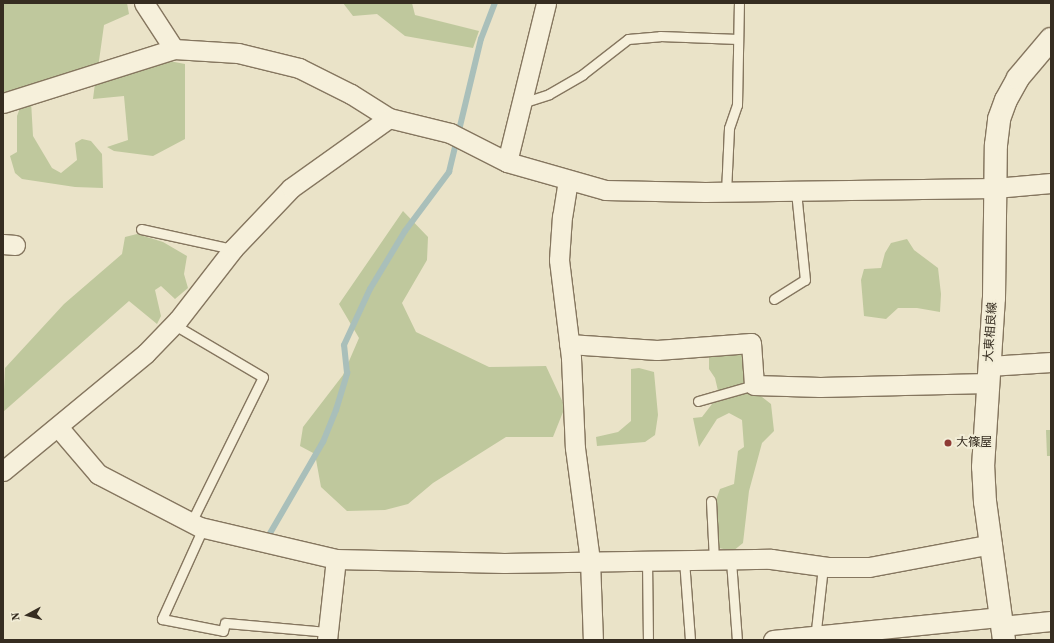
<!DOCTYPE html>
<meta charset="utf-8">
<style>
body{margin:0}
#map{position:relative;width:1054px;height:643px;overflow:hidden;background:#eae3c8;font-family:"Source Serif 4","Noto Sans JP",serif}
div>[style]{position:absolute}
[style*='--x']{left:calc(var(--x)*1px);top:calc(var(--y)*1px);width:calc(var(--w)*1px);rotate:calc(var(--a)*1deg)}
.green>*{inset:0;background:#bfc89d}
.stream>*{height:6px;margin:-3px;padding:0 3px;transform-origin:3px;border-radius:3px;background:#a9bfba}
.roads{filter:drop-shadow(1px 0 #85765f) drop-shadow(-1px 0 #85765f) drop-shadow(0 1px #85765f) drop-shadow(0 -1px #85765f)}
.lane>*{height:9px;margin:-4.5px;padding:0 4.5px;transform-origin:4.5px;border-radius:4.5px;background:#f6f0db}
.street>*{height:19px;margin:-9.5px;padding:0 9.5px;transform-origin:9.5px;border-radius:9.5px;background:#f6f0db}
.secondary>*{height:22px;margin:-11px;padding:0 11px;transform-origin:11px;border-radius:11px;background:#f6f0db}
.dots>*{width:11px;height:11px;translate:-50% -50%;box-sizing:border-box;border:2px solid #f2edd7;border-radius:50%}
span{translate:-50% -50%;white-space:nowrap;text-align:center;line-height:1.15;-webkit-text-stroke:4px #f2edd7;paint-order:stroke}
.street-label{font-size:12px;color:#362d21}
.poi-label{font-size:12px;color:#362d21}
.left{translate:0 -50%;text-align:left}
.frame{position:absolute;inset:0;border:4px solid #362d21;pointer-events:none}
.north{position:absolute;left:8px;top:595px;width:40px;height:40px;-webkit-text-stroke:3px #f2edd7;paint-order:stroke;rotate:263deg;font-size:11px;font-weight:700;line-height:16px;text-align:center;color:#362d21}
.north::after{content:'';display:block;margin:auto;width:14px;height:18px;background:#362d21;clip-path:polygon(50% 0,100% 100%,50% 72%,0 100%)}
</style>
<div id="map">
<div class="green">
<div style="clip-path:polygon(3px 3px,127px 3px,129px 14px,104px 25px,98px 68px,3px 94px)"></div>
<div style="clip-path:polygon(343px 3px,412px 3px,415px 15px,479px 31px,473px 48px,405px 36px,377px 14px,353px 16px)"></div>
<div style="clip-path:polygon(164px 60px,185px 64px,185px 139px,153px 156px,114px 151px,107px 147px,128px 140px,124px 96px,93px 99px,95px 83px)"></div>
<div style="clip-path:polygon(31px 101px,33px 136px,52px 168px,61px 173px,77px 160px,75px 143px,82px 139px,91px 141px,102px 154px,103px 188px,75px 187px,22px 179px,15px 173px,10px 156px,17px 152px,17px 116px,22px 102px)"></div>
<div style="clip-path:polygon(403px 211px,428px 237px,427px 260px,402px 303px,416px 332px,489px 367px,546px 366px,565px 407px,553px 437px,506px 437px,433px 483px,408px 504px,385px 510px,347px 511px,321px 487px,315px 454px,300px 446px,303px 427px,343px 375px,359px 338px,339px 304px)"></div>
<div style="clip-path:polygon(137px 234px,163px 242px,187px 256px,184px 274px,188px 288px,175px 299px,161px 286px,155px 290px,161px 316px,157px 324px,129px 301px,3px 412px,5px 368px,64px 304px,122px 254px,125px 237px)"></div>
<div style="clip-path:polygon(907px 239px,914px 250px,938px 268px,941px 294px,940px 312px,917px 308px,898px 308px,886px 319px,864px 316px,861px 280px,864px 269px,881px 268px,885px 253px,891px 243px)"></div>
<div style="clip-path:polygon(739px 350px,750px 367px,758px 394px,771px 404px,774px 431px,762px 443px,749px 491px,743px 543px,733px 551px,714px 547px,716px 500px,720px 489px,734px 484px,738px 451px,744px 447px,742px 420px,729px 413px,717px 419px,699px 447px,693px 418px,702px 417px,719px 395px,715px 378px,709px 369px,709px 354px)"></div>
<div style="clip-path:polygon(639px 368px,654px 372px,658px 415px,655px 435px,645px 442px,597px 446px,596px 437px,618px 432px,631px 421px,631px 369px)"></div>
<div style="clip-path:polygon(1046px 430px,1051px 430px,1051px 456px,1047px 456px)"></div>
</div>
<div class="stream">
<div style="--x:269;--y:535;--w:108;--a:-59.9"></div>
<div style="--x:323;--y:442;--w:35;--a:-68"></div>
<div style="--x:336;--y:410;--w:39;--a:-73"></div>
<div style="--x:347;--y:373;--w:28;--a:-96"></div>
<div style="--x:344;--y:345;--w:62;--a:-65.1"></div>
<div style="--x:370;--y:289;--w:68;--a:-58.9"></div>
<div style="--x:405;--y:231;--w:74;--a:-53.3"></div>
<div style="--x:449;--y:172;--w:137;--a:-76.5"></div>
<div style="--x:481;--y:39;--w:39;--a:-69"></div>
</div>
<div class="roads">
<div class="lane">
<div style="--x:522;--y:103;--w:28;--a:-18"></div>
<div style="--x:549;--y:94;--w:39;--a:-30"></div>
<div style="--x:583;--y:74;--w:57;--a:-37.9"></div>
<div style="--x:628;--y:39;--w:32;--a:-5"></div>
<div style="--x:660;--y:36;--w:78;--a:2.2"></div>
<div style="--x:726;--y:192;--w:64;--a:-87.3"></div>
<div style="--x:729;--y:128;--w:24;--a:-71"></div>
<div style="--x:737;--y:105;--w:102;--a:-88.9"></div>
<div style="--x:141;--y:229;--w:94;--a:12.3"></div>
<div style="--x:774;--y:299;--w:36;--a:-32"></div>
<div style="--x:805;--y:280;--w:89;--a:-95.8"></div>
<div style="--x:173;--y:324;--w:104;--a:30.5"></div>
<div style="--x:263;--y:377;--w:163;--a:116.3"></div>
<div style="--x:698;--y:401;--w:58;--a:-15.9"></div>
<div style="--x:711;--y:501;--w:59;--a:87.1"></div>
<div style="--x:203;--y:528;--w:100;--a:114.3"></div>
<div style="--x:162;--y:619;--w:62;--a:11.1"></div>
<div style="--x:223;--y:631;--w:8;--a:-76"></div>
<div style="--x:225;--y:623;--w:103;--a:5"></div>
<div style="--x:647;--y:560;--w:80;--a:89.3"></div>
<div style="--x:684;--y:560;--w:80;--a:85.7"></div>
<div style="--x:731;--y:561;--w:79;--a:85.7"></div>
<div style="--x:815;--y:639;--w:73;--a:-83.7"></div>
</div>
<div class="street">
<div style="--x:144;--y:3;--w:55;--a:56.9"></div>
<div style="--x:3;--y:103;--w:179;--a:-17.5"></div>
<div style="--x:174;--y:49;--w:64;--a:3.6"></div>
<div style="--x:238;--y:53;--w:63;--a:13.8"></div>
<div style="--x:299;--y:68;--w:58;--a:26.6"></div>
<div style="--x:351;--y:94;--w:45;--a:32.3"></div>
<div style="--x:389;--y:118;--w:63;--a:13.8"></div>
<div style="--x:450;--y:133;--w:64;--a:27"></div>
<div style="--x:507;--y:162;--w:102;--a:15.9"></div>
<div style="--x:605;--y:190;--w:100;--a:1.1"></div>
<div style="--x:705;--y:192;--w:290;--a:-0.8"></div>
<div style="--x:995;--y:188;--w:56;--a:-5.1"></div>
<div style="--x:507;--y:162;--w:164;--a:-76.2"></div>
<div style="--x:568;--y:180;--w:36;--a:99"></div>
<div style="--x:562;--y:216;--w:44;--a:93.9"></div>
<div style="--x:559;--y:260;--w:99;--a:83"></div>
<div style="--x:571;--y:358;--w:90;--a:87.5"></div>
<div style="--x:575;--y:448;--w:113;--a:82.4"></div>
<div style="--x:590;--y:560;--w:80;--a:87.9"></div>
<div style="--x:3;--y:244;--w:12;--a:5"></div>
<div style="--x:569;--y:344;--w:88;--a:3.9"></div>
<div style="--x:657;--y:350;--w:94;--a:-4.3"></div>
<div style="--x:751;--y:343;--w:42;--a:85.9"></div>
<div style="--x:754;--y:385;--w:66;--a:1.7"></div>
<div style="--x:820;--y:387;--w:168;--a:-1.4"></div>
<div style="--x:989;--y:366;--w:62;--a:-3.7"></div>
<div style="--x:58;--y:427;--w:62;--a:49.6"></div>
<div style="--x:98;--y:474;--w:115;--a:27.5"></div>
<div style="--x:200;--y:527;--w:140;--a:13.2"></div>
<div style="--x:3;--y:471;--w:185;--a:-39.5"></div>
<div style="--x:146;--y:353;--w:46;--a:-45.9"></div>
<div style="--x:178;--y:320;--w:90;--a:-52.2"></div>
<div style="--x:233;--y:249;--w:84;--a:-46.4"></div>
<div style="--x:291;--y:188;--w:120;--a:-35.5"></div>
<div style="--x:1002;--y:626;--w:49;--a:-5.8"></div>
<div style="--x:327;--y:640;--w:81;--a:-83.7"></div>
<div style="--x:336;--y:559;--w:168;--a:1.4"></div>
<div style="--x:504;--y:563;--w:267;--a:-0.9"></div>
<div style="--x:771;--y:559;--w:59;--a:7.9"></div>
<div style="--x:829;--y:567;--w:40;--a:0"></div>
<div style="--x:869;--y:567;--w:125;--a:-10.6"></div>
<div style="--x:773;--y:640;--w:229;--a:-5.8"></div>
</div>
<div class="secondary">
<div style="--x:1004;--y:640;--w:139;--a:-97.8"></div>
<div style="--x:985;--y:502;--w:35;--a:-93"></div>
<div style="--x:983;--y:467;--w:169;--a:-86.3"></div>
<div style="--x:994;--y:298;--w:153;--a:-89.3"></div>
<div style="--x:996;--y:145;--w:26;--a:-83"></div>
<div style="--x:999;--y:119;--w:20;--a:-70"></div>
<div style="--x:1006;--y:100;--w:25;--a:-61"></div>
<div style="--x:1018;--y:78;--w:51;--a:-49.8"></div>
</div>
</div>
<div class="dots">
<div style="left:948px;top:443px;background:#8e3b35"></div>
</div>
<div class="street-label">
<span style="left:991px;top:332px;rotate:-86deg">大東相良線</span>
</div>
<div class="poi-label">
<span class="left" style="left:956px;top:443px">大篠屋</span>
</div>
<div class="frame"></div>
<div class="north">N</div>
</div>
